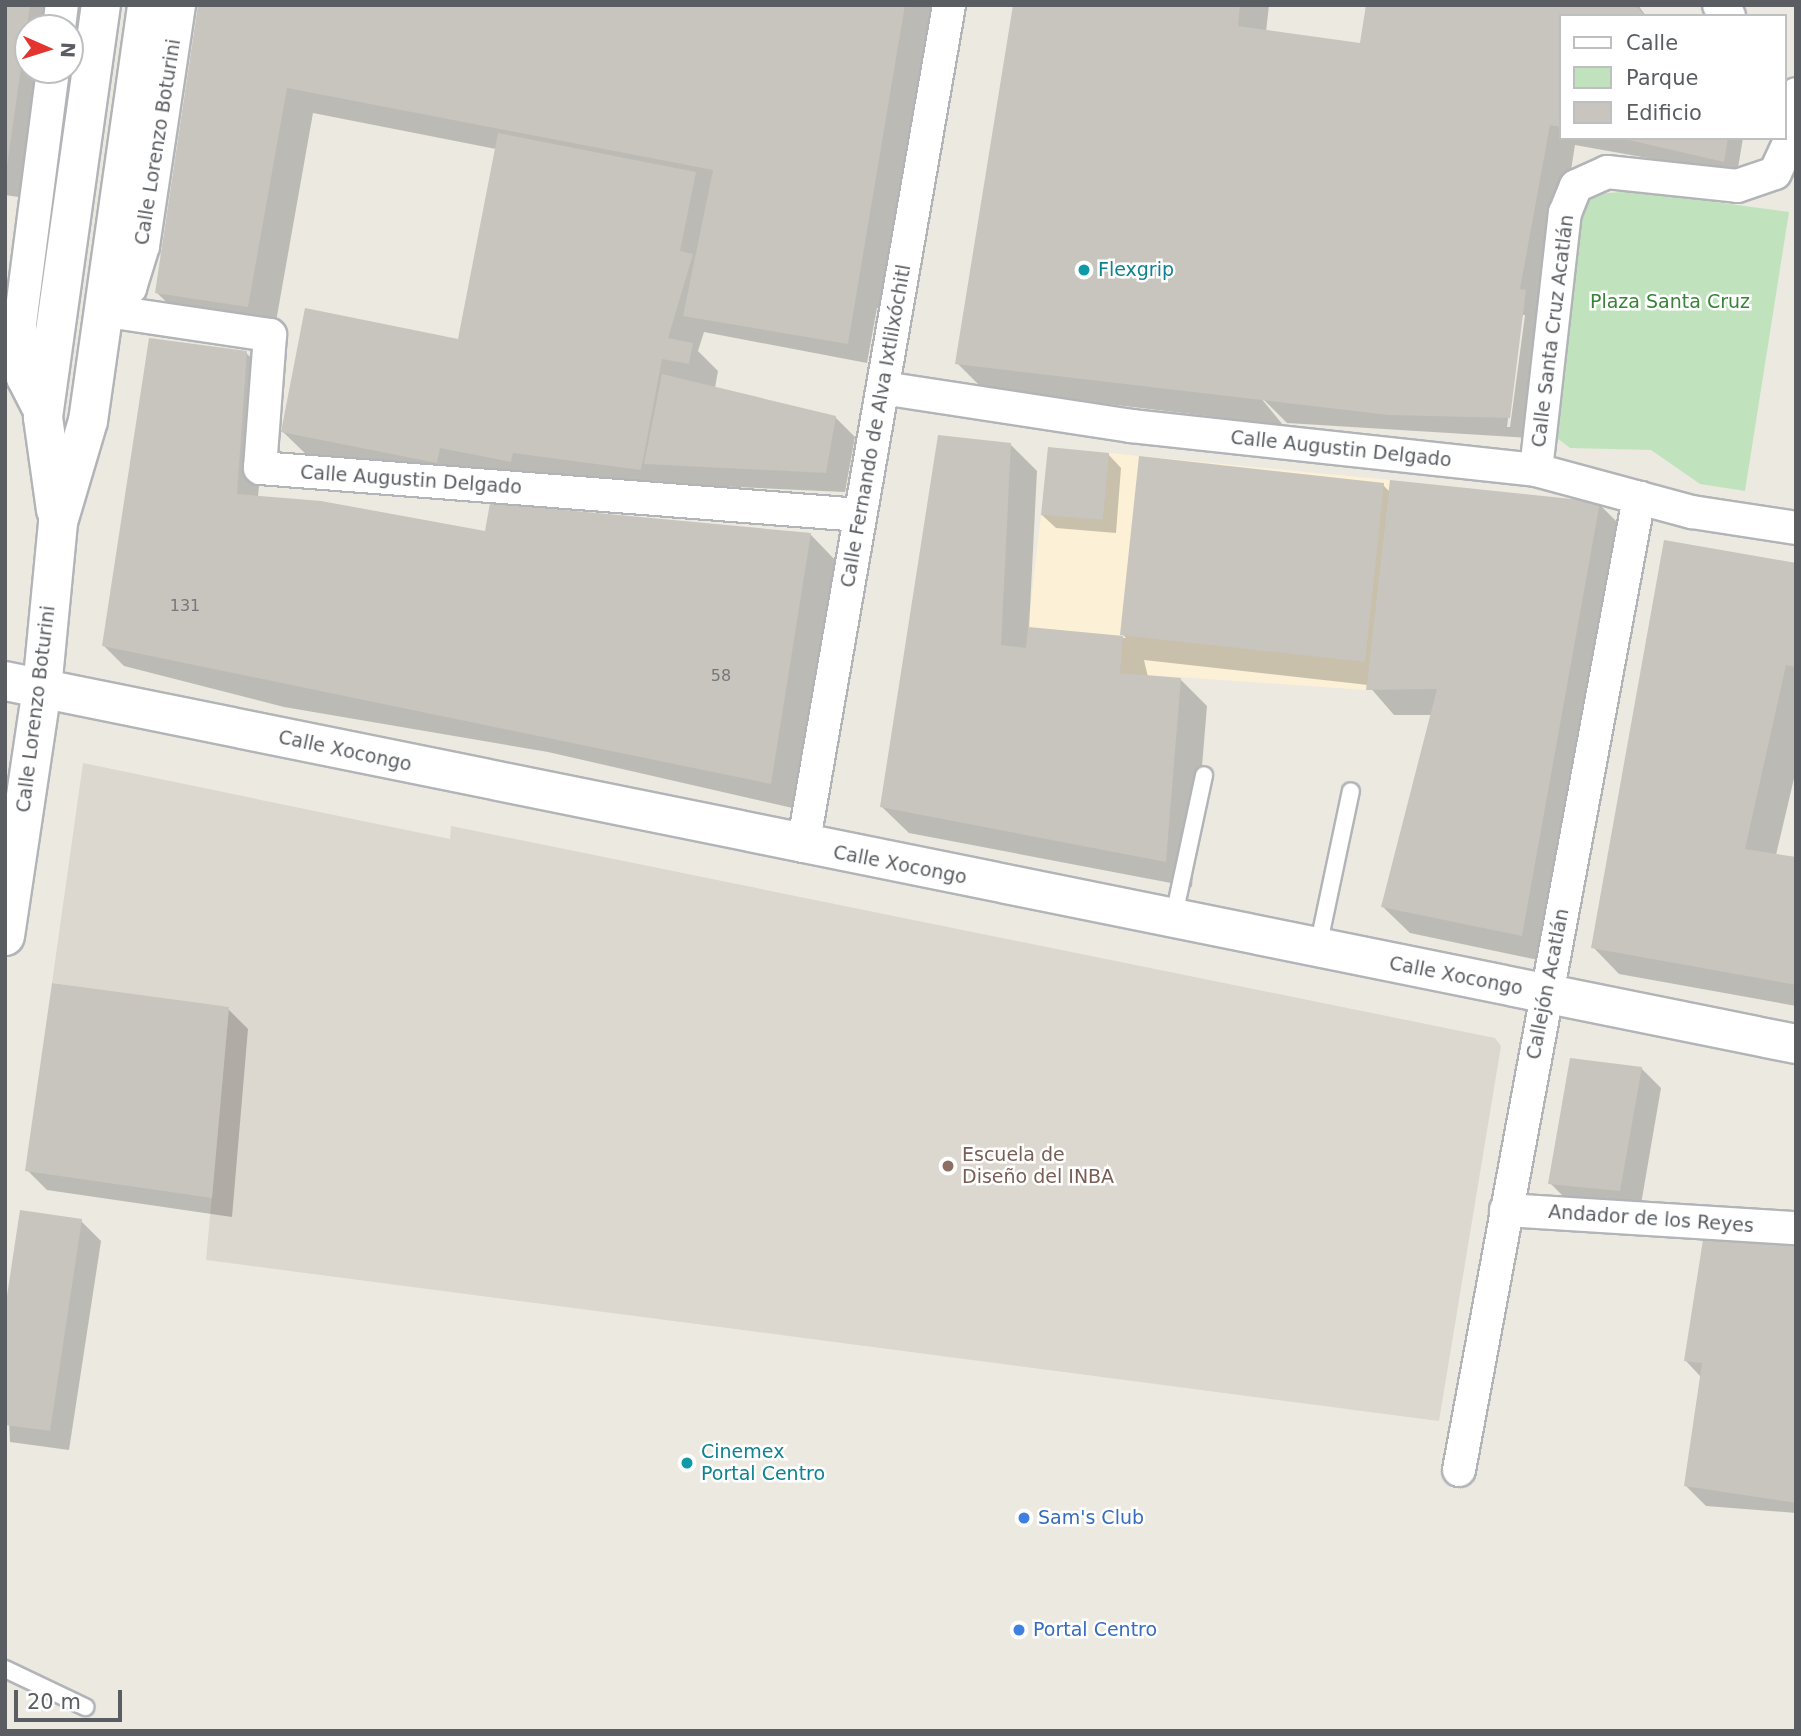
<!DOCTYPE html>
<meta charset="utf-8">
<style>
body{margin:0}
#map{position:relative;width:1801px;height:1736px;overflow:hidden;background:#ece9e1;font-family:"DejaVu Sans",sans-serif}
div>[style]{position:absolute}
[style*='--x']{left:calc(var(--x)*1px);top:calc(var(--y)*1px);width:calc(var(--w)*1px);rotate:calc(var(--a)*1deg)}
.commercial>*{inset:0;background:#fcf1d6}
.education>*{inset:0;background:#dcd8cf}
.green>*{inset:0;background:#c0e3be}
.shadow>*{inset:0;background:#0003}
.building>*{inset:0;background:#c8c4be}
.roads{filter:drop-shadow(2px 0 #b2b4b8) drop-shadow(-2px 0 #b2b4b8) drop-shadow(0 2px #b2b4b8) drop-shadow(0 -2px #b2b4b8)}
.service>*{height:16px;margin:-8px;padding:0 8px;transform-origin:8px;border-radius:8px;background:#fff}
.minor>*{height:32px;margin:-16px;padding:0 16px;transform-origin:16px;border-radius:16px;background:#fff}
.tertiary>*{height:38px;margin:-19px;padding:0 19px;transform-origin:19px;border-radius:19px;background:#fff}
.secondary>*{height:38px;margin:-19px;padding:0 19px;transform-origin:19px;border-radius:19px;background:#fff}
.dots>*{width:19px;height:19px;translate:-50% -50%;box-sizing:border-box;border:4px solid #fff;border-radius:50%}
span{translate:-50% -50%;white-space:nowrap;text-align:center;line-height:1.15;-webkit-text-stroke:5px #fff;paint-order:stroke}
.number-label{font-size:16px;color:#767879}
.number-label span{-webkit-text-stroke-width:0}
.street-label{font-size:19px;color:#5a5e62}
.culture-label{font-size:19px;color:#0d838f}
.left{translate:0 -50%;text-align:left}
.park-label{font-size:19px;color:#388337}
.education-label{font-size:19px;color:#785e54}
.shop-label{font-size:19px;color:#366cbe}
.frame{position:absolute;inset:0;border:7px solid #5a5e62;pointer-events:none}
.legend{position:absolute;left:1559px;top:14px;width:228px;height:126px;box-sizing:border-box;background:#fff;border:2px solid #bdbfc0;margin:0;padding:9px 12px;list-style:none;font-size:21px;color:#5a5e62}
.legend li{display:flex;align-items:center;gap:14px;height:35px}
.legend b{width:35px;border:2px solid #bdbfc0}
.north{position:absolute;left:14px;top:14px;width:70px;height:70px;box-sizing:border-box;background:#fff;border:2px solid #bdbfc0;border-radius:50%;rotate:93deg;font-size:19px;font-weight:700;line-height:28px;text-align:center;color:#5a5e62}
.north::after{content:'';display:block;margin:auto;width:24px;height:32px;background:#e33430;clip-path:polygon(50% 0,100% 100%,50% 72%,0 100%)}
.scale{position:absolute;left:14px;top:1690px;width:108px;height:32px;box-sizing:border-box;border:4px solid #5a5e62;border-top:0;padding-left:9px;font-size:21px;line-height:24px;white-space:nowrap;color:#5a5e62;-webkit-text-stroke:5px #fff;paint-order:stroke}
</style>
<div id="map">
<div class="commercial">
<div style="clip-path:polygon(1109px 453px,1390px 480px,1366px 690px,1120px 673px,1123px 636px,1028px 627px,1041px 515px,1103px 520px)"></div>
</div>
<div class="education">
<div style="clip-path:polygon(83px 763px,450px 839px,451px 826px,1495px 1038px,1501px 1046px,1439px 1421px,206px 1260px,229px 1008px,52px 983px)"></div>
</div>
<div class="green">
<div style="clip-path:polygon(1634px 191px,1789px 212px,1745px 491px,1700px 484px,1651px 450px,1570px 448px,1549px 432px,1578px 212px,1596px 194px)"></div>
</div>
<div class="shadow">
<div style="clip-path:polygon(5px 5px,60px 5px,56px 28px,28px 28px,28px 70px,50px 70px,32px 199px,5px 195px)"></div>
<div style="clip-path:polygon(200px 5px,937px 5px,885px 309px,877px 308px,867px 363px,704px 332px,698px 351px,718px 371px,715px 388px,835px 417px,855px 437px,845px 492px,669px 484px,667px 496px,310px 458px,283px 432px,459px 341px,496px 149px,313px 113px,274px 333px,183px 318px,156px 292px)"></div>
<div style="clip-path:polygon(evenodd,1014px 5px,1269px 5px,1266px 32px,1361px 45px,1368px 5px,1638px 5px,1646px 16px,1561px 16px,1561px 138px,1743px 138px,1737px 174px,1575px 145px,1529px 438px,1287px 423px,1256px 392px,1283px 425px,983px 389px,957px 363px,1014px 5px,1521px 315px,1525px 315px,1510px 427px,1507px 427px,1521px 315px)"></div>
<div style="clip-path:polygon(246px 353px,260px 366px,265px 417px,258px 497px,486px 533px,811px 535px,837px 562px,797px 809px,548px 752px,284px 707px,124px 666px,104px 646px)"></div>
<div style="clip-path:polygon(1011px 445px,1037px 471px,1029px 629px,1126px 638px,1122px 634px,1383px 485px,1390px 492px,1599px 504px,1625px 530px,1548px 962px,1410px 933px,1383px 907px,1432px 715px,1394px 715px,1368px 685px,1144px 660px,1148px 677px,1180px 679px,1207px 706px,1192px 887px,909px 833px,882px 807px)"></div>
<div style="clip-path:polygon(1108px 454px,1121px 468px,1116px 533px,1056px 528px,1042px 515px)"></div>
<div style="clip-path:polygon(1796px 564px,1796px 770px,1776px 855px,1796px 859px,1796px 1006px,1619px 974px,1593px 947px)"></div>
<div style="clip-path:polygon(228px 1009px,248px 1029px,232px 1217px,47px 1190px,27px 1170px)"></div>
<div style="clip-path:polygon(1641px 1068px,1661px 1088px,1640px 1210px,1570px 1203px,1550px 1183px)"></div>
<div style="clip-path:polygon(81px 1221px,101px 1241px,69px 1450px,10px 1442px,5px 1321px)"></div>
<div style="clip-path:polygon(1796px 1248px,1796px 1513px,1706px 1506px,1686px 1486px,1701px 1377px,1686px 1361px)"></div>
</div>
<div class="building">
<div style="clip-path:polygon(5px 5px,30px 5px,7px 166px,5px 166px)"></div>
<div style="clip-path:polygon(198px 5px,905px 5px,848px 344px,683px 316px,713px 170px,287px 88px,248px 307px,155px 293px)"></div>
<div style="clip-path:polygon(1013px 5px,1240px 5px,1238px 26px,1360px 43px,1366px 5px,1636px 5px,1645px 16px,1561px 16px,1561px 127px,1550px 125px,1520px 289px,1526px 290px,1510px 418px,1388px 415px,955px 364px)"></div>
<div style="clip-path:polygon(498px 133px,696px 172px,680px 251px,693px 254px,668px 338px,693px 343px,689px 364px,662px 359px,641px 470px,513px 453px,511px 462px,440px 448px,437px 463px,281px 432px,305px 308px,458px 339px)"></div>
<div style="clip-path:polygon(1620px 138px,1728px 138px,1724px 162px)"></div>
<div style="clip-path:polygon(149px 338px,247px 351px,237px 494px,321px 501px,485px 531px,490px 503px,811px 533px,771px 784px,102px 646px)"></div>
<div style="clip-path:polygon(662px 374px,836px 416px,826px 473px,644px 464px)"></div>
<div style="clip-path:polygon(938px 435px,1011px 443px,1001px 645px,1026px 648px,1028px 627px,1123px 636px,1120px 673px,1181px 678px,1166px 862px,880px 807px)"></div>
<div style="clip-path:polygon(1048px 447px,1109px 453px,1103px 520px,1041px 515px)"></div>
<div style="clip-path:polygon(1139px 456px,1384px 483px,1365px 662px,1120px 635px)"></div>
<div style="clip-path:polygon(1390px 480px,1600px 502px,1522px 936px,1381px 907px,1437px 689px,1366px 690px)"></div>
<div style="clip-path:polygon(1664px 540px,1796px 563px,1796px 667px,1786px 665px,1745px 849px,1796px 857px,1796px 985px,1591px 948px)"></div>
<div style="clip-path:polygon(52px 983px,229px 1007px,212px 1198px,25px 1171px)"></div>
<div style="clip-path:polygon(1570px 1058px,1642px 1067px,1620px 1191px,1548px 1184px)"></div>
<div style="clip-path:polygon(20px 1210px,82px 1219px,50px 1431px,5px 1425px,5px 1309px)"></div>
<div style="clip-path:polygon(1703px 1240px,1796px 1246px,1796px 1503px,1684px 1486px,1702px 1363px,1684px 1361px)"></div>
</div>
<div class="roads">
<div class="service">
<div style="--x:1173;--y:920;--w:148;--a:-77.9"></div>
<div style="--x:1318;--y:947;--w:159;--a:-78.1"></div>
<div style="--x:5;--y:1669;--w:89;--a:25.4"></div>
</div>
<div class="minor">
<div style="--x:1719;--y:5;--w:15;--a:48"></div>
<div style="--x:59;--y:28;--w:23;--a:-83"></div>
<div style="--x:107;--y:311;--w:165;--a:8.4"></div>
<div style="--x:270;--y:335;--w:133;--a:94.3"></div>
<div style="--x:260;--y:468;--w:602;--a:4.48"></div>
<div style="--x:107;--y:311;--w:33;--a:-45"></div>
<div style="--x:130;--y:288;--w:44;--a:-72.8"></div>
<div style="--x:143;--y:246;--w:244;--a:-81.5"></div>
<div style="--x:883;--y:388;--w:251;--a:8.7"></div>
<div style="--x:1131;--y:426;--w:407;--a:6.2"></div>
<div style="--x:1536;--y:470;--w:162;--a:15.1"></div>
<div style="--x:1692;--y:512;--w:105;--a:8.7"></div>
<div style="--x:43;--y:417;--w:44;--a:-117.1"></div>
<div style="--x:23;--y:378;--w:54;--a:-93.2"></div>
<div style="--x:20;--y:324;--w:256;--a:-82.6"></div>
<div style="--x:1536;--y:470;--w:259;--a:-83.6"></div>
<div style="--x:1565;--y:213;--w:29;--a:-68"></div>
<div style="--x:1576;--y:186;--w:34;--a:-24"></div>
<div style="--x:1607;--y:172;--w:131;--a:6.1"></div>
<div style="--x:1737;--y:186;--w:40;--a:-18.9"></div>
<div style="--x:1775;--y:173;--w:38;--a:-65"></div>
<div style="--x:1791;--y:139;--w:45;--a:-83.7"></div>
<div style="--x:803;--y:846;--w:854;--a:-80.15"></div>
<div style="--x:1506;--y:1210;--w:291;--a:3.6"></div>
<div style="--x:1459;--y:1470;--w:989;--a:-79.51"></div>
</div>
<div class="tertiary">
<div style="--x:5;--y:681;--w:1827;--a:11.46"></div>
</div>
<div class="secondary">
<div style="--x:56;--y:510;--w:94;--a:-98"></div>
<div style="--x:43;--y:417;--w:416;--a:-82"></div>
<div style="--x:5;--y:936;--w:250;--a:-81.5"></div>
<div style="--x:42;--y:689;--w:168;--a:-84.5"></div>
<div style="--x:58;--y:522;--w:105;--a:-73.5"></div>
<div style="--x:88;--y:421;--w:420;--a:-81.9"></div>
</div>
</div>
<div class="dots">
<div style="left:1084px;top:270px;background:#0f9aa8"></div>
<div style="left:948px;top:1166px;background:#8d6e63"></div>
<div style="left:687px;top:1463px;background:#0f9aa8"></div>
<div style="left:1024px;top:1518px;background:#3f7fe0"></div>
<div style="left:1019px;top:1630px;background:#3f7fe0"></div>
</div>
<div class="number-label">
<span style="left:185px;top:606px">131</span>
<span style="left:721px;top:676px">58</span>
</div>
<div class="street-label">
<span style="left:158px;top:142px;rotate:-81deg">Calle Lorenzo Boturini</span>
<span style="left:1553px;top:331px;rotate:-83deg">Calle Santa Cruz Acatlán</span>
<span style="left:876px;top:426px;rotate:-80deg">Calle Fernando de Alva Ixtlilxóchitl</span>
<span style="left:1341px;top:449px;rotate:6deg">Calle Augustin Delgado</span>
<span style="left:411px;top:480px;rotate:4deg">Calle Augustin Delgado</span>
<span style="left:36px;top:709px;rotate:-83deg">Calle Lorenzo Boturini</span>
<span style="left:345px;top:751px;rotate:12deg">Calle Xocongo</span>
<span style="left:900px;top:865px;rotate:11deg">Calle Xocongo</span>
<span style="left:1456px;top:976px;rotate:11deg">Calle Xocongo</span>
<span style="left:1548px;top:984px;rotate:-79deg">Callejón Acatlán</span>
<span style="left:1651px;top:1219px;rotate:4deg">Andador de los Reyes</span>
</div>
<div class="culture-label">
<span class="left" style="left:1098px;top:270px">Flexgrip</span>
<span class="left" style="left:701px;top:1463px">Cinemex<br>Portal Centro</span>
</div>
<div class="park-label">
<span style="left:1670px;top:302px">Plaza Santa Cruz</span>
</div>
<div class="education-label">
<span class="left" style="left:962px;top:1166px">Escuela de<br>Diseño del INBA</span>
</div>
<div class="shop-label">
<span class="left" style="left:1038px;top:1518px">Sam's Club</span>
<span class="left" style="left:1033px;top:1630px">Portal Centro</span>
</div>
<div class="frame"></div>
<ul class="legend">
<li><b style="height:9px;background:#fff"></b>Calle</li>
<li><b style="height:19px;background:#c0e3be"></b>Parque</li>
<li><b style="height:19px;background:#c8c4be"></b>Edificio</li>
</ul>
<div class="north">N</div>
<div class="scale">20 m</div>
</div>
